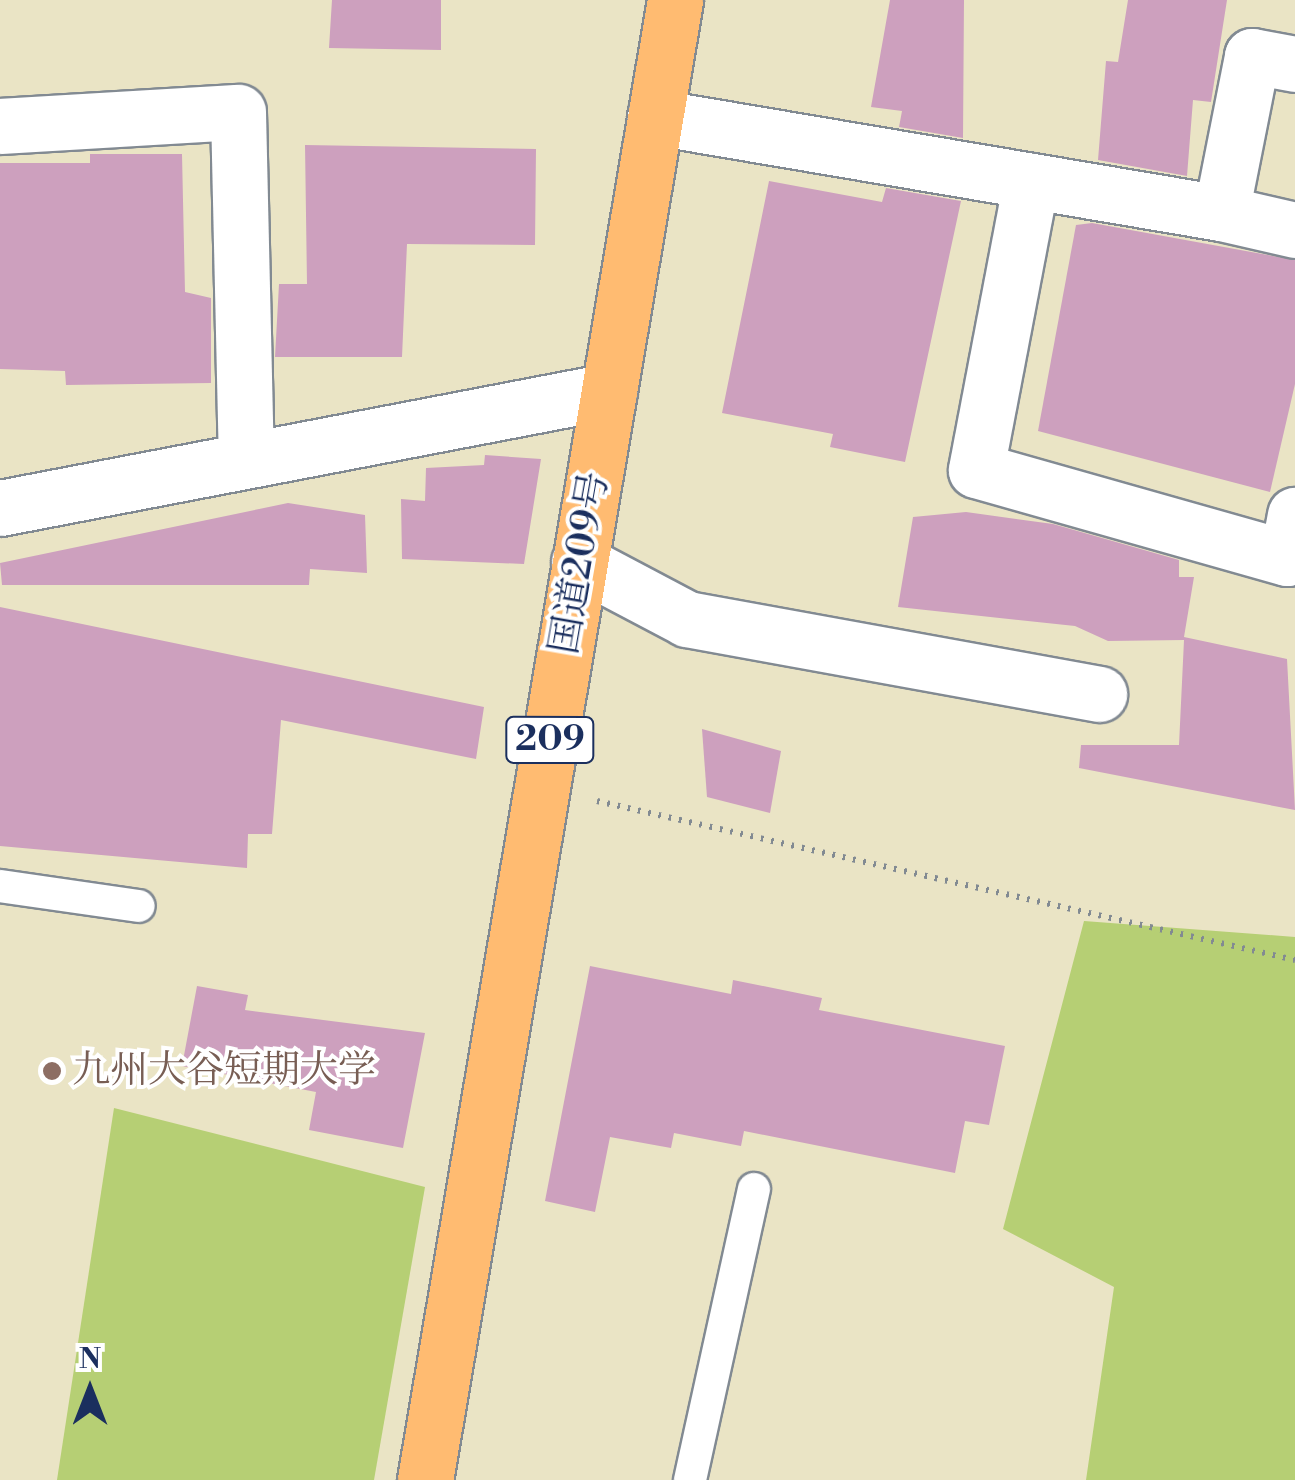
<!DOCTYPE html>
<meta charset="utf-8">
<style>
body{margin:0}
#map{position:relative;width:1295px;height:1480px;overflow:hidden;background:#eae4c5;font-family:"Libre Bodoni","Noto Serif JP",serif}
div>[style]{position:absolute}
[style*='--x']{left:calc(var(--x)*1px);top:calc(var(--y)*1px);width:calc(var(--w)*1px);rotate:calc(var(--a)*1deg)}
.green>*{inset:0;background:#b6cf74}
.building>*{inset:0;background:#cda0be}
.path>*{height:6px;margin-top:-3px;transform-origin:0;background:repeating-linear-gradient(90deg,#828a92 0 2.5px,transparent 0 10.5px)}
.roads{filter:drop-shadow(2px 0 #828a92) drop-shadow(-2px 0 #828a92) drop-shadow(0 2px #828a92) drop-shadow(0 -2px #828a92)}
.service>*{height:32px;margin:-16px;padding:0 16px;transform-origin:16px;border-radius:16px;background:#fff}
.minor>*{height:55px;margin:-27.5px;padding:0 27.5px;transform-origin:27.5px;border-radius:27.5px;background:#fff}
.trunk>*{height:55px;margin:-27.5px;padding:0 27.5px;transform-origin:27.5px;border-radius:27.5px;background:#ffbb71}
.dots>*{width:28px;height:28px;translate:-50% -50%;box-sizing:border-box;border:5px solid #fff;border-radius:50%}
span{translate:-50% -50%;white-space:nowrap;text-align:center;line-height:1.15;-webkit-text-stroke:8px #fff;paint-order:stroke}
.shield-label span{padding:2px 8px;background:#fff;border:2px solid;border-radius:8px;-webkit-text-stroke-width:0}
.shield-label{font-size:35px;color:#1b2f5e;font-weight:700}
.street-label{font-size:38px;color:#1b2f5e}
.education-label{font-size:38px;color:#785e54}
.left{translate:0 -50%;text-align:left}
.north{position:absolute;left:40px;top:1340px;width:100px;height:100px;-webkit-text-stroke:8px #fff;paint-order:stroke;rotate:0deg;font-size:28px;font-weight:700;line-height:40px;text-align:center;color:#1b2f5e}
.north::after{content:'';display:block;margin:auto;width:35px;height:45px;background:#1b2f5e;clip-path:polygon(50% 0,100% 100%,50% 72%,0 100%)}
</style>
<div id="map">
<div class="green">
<div style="clip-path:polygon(1084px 921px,1295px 937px,1295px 1480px,1086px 1480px,1114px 1287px,1003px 1229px)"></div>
<div style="clip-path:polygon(114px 1108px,425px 1187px,374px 1480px,57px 1480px)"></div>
</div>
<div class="building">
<div style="clip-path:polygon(332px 0,441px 0,441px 50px,329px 48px)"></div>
<div style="clip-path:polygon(890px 0,964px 0,963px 138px,899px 127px,902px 111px,871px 107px)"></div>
<div style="clip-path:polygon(1128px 0,1227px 0,1211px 102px,1193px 100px,1187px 176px,1098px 160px,1106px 61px,1118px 62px)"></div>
<div style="clip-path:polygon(305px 145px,536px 149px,535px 245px,407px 244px,402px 357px,275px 357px,279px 284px,307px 284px)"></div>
<div style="clip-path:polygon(90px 154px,182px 154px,185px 292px,211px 298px,211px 383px,66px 385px,65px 371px,0 369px,0 163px,90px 163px)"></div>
<div style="clip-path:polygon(769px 181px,882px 202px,886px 188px,961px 201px,905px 462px,830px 447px,833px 434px,722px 413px)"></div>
<div style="clip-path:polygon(1092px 223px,1295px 260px,1295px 384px,1270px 492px,1038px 431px,1076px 225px)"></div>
<div style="clip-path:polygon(485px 455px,541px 459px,524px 564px,402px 559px,401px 499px,425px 501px,426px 468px,484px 465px)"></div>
<div style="clip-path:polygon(288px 503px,365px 515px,367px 573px,310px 569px,309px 585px,2px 585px,0 563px)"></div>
<div style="clip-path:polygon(966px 512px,1053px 524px,1179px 560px,1179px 577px,1194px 577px,1184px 637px,1287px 659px,1295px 810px,1079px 768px,1081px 745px,1179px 745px,1184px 640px,1108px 641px,1075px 626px,898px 607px,913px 517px)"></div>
<div style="clip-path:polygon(0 607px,484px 707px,476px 759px,281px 720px,272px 834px,248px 834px,247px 868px,0 846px)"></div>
<div style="clip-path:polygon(702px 729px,781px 751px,770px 813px,707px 797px)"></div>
<div style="clip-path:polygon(590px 966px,731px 994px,733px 980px,822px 998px,819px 1010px,1005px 1046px,989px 1125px,965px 1121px,955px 1173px,744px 1131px,741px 1146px,674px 1133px,671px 1148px,610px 1137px,595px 1212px,545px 1201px)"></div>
<div style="clip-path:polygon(197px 986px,248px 995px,245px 1010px,425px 1033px,403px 1148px,309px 1130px,316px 1092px,182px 1066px)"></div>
</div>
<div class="path">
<div style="--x:597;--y:801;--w:716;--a:12.83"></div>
</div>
<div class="roads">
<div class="service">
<div style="--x:0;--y:886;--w:140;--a:8.2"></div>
<div style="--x:690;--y:1480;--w:298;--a:-77.6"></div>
</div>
<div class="minor">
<div style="--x:655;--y:117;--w:574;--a:9.63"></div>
<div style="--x:1221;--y:213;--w:160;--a:-78.8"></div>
<div style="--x:1252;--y:56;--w:44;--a:10.5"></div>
<div style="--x:0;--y:126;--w:238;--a:-3.4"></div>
<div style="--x:238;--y:112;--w:348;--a:88.7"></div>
<div style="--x:1031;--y:181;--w:294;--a:100.8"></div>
<div style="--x:976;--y:470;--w:323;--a:15.8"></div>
<div style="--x:1287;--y:558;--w:44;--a:-79.5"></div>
<div style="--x:1221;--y:213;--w:76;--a:12.9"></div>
<div style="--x:0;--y:508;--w:620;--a:-10.88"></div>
<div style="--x:579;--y:562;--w:122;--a:27.8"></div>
<div style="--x:687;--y:619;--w:419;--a:10.3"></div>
</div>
<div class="trunk">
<div style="--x:425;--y:1480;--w:1501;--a:-80.41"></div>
</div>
</div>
<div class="dots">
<div style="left:52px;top:1071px;background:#8d6e63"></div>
</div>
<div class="shield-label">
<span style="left:550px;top:740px">209</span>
</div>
<div class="street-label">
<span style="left:580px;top:563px;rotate:-80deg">国道209号</span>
</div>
<div class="education-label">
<span class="left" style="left:72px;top:1071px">九州大谷短期大学</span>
</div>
<div class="north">N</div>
</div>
